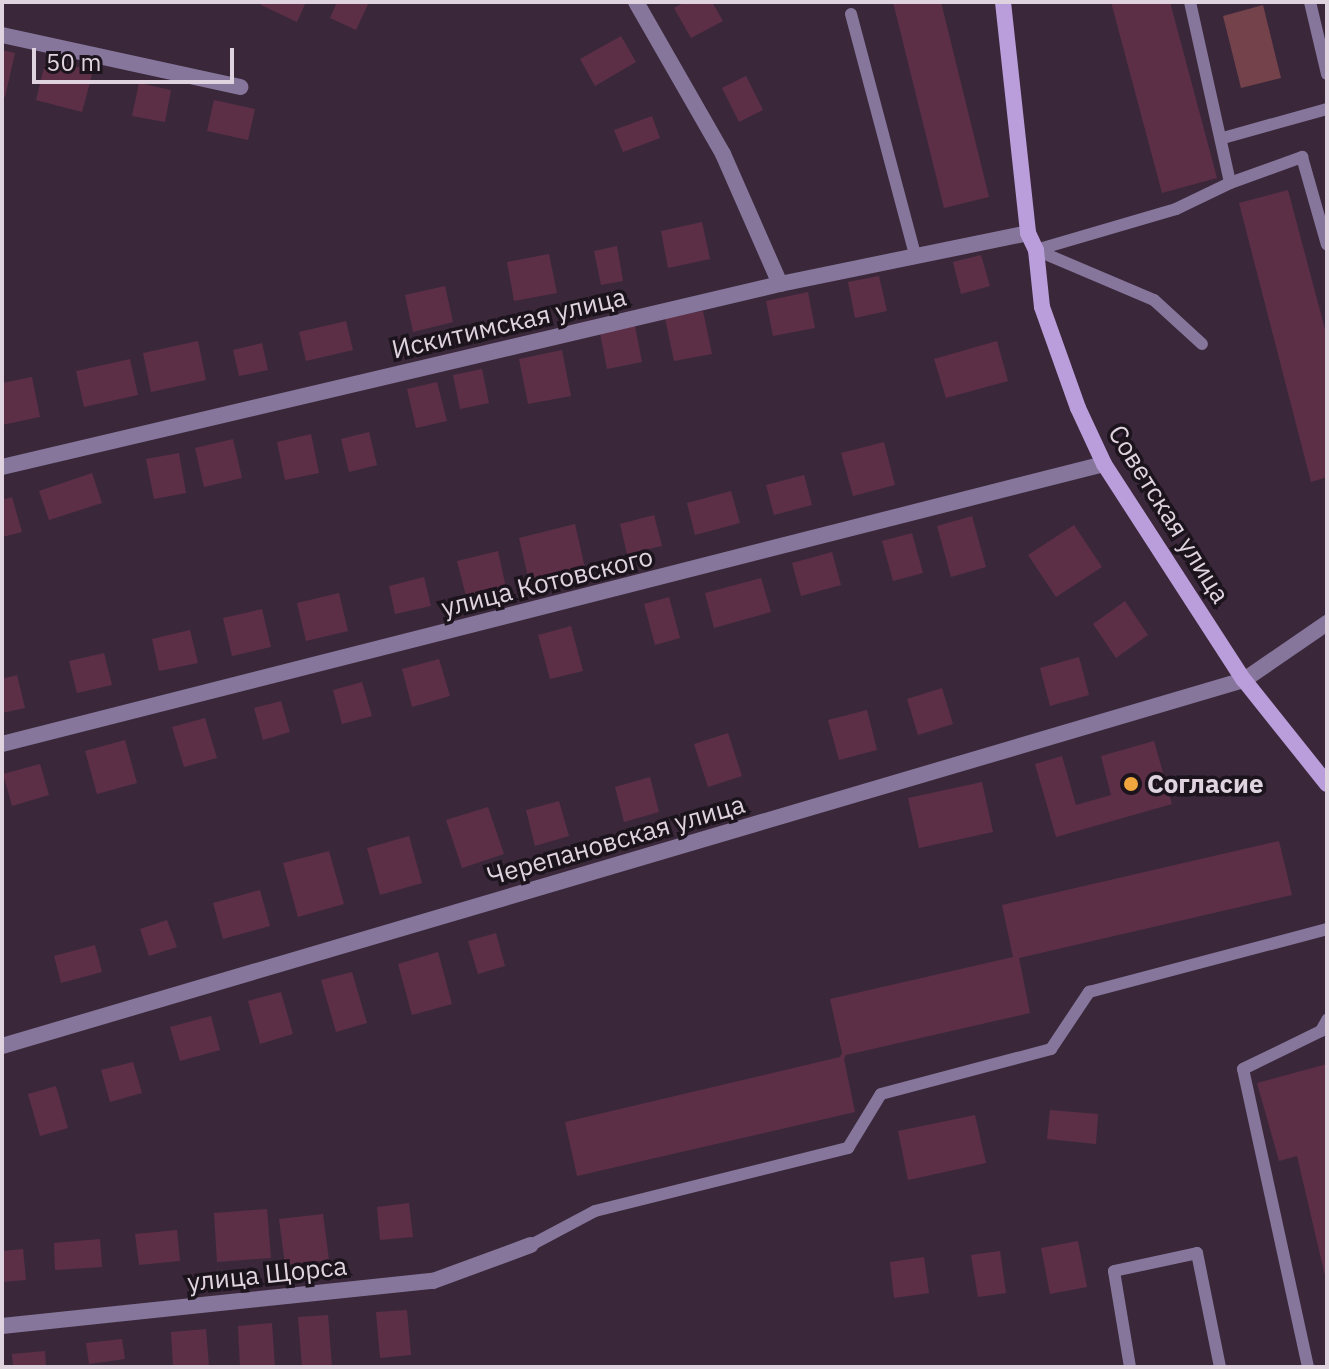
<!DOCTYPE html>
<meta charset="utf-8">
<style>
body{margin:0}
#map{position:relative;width:1329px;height:1369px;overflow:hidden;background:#3a283a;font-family:"IBM Plex Sans",sans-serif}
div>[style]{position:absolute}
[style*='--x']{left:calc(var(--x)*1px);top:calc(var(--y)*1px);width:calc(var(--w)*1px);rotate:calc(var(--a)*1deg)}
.green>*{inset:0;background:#73424b}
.building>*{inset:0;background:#5c2f47}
.lane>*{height:12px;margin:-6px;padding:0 6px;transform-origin:6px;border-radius:6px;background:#87769c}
.street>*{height:16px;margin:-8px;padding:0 8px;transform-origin:8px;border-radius:8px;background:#87769c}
.secondary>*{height:16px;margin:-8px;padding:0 8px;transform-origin:8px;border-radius:8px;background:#ba9edb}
.dots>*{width:22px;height:22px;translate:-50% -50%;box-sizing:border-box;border:4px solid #1c141d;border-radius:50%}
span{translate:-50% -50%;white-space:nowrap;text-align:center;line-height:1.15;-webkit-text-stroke:7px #1c141d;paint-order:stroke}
.street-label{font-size:26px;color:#dfd3df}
.poi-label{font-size:26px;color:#dfd3df;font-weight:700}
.left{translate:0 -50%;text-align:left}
.frame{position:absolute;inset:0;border:4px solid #dfd3df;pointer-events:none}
.scale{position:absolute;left:32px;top:48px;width:202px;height:36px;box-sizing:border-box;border:4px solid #dfd3df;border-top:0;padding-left:10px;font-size:24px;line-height:28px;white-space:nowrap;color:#dfd3df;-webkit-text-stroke:6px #1c141d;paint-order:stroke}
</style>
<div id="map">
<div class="green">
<div style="clip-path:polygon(1263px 5px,1281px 78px,1241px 88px,1223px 16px)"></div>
</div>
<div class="building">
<div style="clip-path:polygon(262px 2px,306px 2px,297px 22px,261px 5px)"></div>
<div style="clip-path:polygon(337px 2px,369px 2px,356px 30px,330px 18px)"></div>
<div style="clip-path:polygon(685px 2px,712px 2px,723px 21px,691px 38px,674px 8px)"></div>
<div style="clip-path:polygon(893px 2px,941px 2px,989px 197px,944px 208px)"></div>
<div style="clip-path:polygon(1111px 2px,1170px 2px,1217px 178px,1162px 193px)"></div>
<div style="clip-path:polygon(621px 36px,636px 62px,595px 86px,580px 59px)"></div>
<div style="clip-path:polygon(2px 50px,15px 53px,5px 97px,2px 96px)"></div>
<div style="clip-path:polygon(46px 59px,93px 71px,82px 112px,36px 100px)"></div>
<div style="clip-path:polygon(746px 76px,763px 110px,739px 122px,722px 88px)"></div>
<div style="clip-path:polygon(139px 83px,171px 90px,165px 122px,132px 116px)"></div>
<div style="clip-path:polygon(214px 100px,255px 109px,248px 140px,207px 131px)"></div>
<div style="clip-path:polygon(652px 116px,660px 138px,623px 152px,614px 130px)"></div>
<div style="clip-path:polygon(1288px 190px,1327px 337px,1327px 477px,1311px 482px,1239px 203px)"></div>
<div style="clip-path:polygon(702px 222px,710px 259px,668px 268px,661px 231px)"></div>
<div style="clip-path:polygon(617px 246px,623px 281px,601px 285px,594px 251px)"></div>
<div style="clip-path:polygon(549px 254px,557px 293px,514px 301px,507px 262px)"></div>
<div style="clip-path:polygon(981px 255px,990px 286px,961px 294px,953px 262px)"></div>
<div style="clip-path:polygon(879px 276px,887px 311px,855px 318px,848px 282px)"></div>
<div style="clip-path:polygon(445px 286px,453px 322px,413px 332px,405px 295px)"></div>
<div style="clip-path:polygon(808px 292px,815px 328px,773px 336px,766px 301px)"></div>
<div style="clip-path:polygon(703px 311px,712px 354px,674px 361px,665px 318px)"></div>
<div style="clip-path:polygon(346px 321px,353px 350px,306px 361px,299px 332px)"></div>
<div style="clip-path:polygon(635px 326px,642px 362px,607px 369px,600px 333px)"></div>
<div style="clip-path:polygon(198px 341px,206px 380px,151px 392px,143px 353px)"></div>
<div style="clip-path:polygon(997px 341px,1008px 381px,946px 398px,934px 359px)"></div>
<div style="clip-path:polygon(262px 343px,268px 370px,239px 376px,233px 350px)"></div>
<div style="clip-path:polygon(562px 350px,571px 396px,528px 404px,519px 359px)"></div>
<div style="clip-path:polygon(130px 359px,138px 395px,84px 407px,76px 371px)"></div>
<div style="clip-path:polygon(482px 369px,489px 403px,460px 409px,453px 375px)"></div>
<div style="clip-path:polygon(32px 377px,40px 417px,2px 425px,2px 383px)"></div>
<div style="clip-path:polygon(437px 382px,447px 421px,416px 428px,407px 389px)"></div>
<div style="clip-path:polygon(369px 432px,377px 465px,349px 472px,341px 439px)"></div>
<div style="clip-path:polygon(311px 434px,319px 473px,285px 480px,277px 442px)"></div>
<div style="clip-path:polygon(233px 439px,242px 478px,204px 487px,195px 448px)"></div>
<div style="clip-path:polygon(884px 442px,895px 485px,853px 496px,841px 453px)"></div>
<div style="clip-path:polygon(179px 453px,186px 493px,154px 499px,146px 459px)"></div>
<div style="clip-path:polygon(92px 473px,102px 503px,49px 520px,39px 491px)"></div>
<div style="clip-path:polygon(804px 475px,812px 505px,774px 515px,766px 485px)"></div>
<div style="clip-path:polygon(731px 491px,740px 523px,695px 535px,687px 503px)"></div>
<div style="clip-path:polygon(12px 497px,22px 532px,2px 537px,2px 500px)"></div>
<div style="clip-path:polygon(654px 515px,662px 546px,627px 554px,620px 524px)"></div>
<div style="clip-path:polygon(972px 516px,986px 567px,951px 577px,937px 526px)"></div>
<div style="clip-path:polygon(575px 524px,585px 568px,529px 581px,519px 538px)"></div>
<div style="clip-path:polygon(1074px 525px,1102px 567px,1056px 597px,1028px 555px)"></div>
<div style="clip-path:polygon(912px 533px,923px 573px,893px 581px,882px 541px)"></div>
<div style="clip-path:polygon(498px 551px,506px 588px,466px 596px,457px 561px)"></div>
<div style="clip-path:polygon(832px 552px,841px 585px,801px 596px,792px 563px)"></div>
<div style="clip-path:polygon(424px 577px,431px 606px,395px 614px,389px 586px)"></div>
<div style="clip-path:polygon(761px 578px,771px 612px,714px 628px,705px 593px)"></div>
<div style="clip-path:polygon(339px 593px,348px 631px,306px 641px,297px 603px)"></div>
<div style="clip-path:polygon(669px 597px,680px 638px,655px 645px,644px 604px)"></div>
<div style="clip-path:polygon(1125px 601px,1148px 635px,1116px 658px,1093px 624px)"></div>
<div style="clip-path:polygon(262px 609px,271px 647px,232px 656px,223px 618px)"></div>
<div style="clip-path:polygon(571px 626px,583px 671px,550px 679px,538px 635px)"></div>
<div style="clip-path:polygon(190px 630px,198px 663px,159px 671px,152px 639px)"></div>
<div style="clip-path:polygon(104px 653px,112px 685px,77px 693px,69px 661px)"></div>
<div style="clip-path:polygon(1079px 657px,1089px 695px,1050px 706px,1040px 668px)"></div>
<div style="clip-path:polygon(439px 659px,450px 696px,412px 707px,402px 669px)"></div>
<div style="clip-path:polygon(17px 675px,25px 708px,2px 713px,2px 679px)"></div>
<div style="clip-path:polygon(362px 682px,372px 716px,342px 724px,333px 690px)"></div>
<div style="clip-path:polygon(942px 688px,953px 724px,918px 735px,907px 699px)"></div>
<div style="clip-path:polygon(281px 701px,290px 732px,263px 740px,254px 708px)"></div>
<div style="clip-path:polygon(867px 710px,877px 750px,839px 760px,828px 720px)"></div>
<div style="clip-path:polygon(205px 718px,217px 758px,184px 767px,172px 727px)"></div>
<div style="clip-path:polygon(728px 733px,742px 776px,708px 787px,694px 744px)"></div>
<div style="clip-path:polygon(125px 740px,137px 783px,97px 794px,85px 751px)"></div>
<div style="clip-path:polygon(1154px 741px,1172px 804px,1056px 837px,1035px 764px,1062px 756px,1076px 805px,1111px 795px,1101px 756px)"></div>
<div style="clip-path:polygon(40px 764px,49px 795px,12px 806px,3px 774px)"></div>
<div style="clip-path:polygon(650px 777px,659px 812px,624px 822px,615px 787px)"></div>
<div style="clip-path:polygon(982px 782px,993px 832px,919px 848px,908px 798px)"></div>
<div style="clip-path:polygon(559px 801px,569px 836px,535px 846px,526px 810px)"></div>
<div style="clip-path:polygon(488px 807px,504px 854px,462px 868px,446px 820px)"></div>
<div style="clip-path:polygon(409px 836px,422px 883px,380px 895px,367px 848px)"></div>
<div style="clip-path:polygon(1279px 841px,1292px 895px,1019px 958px,1030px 1013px,846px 1055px,844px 1059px,855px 1112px,577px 1176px,565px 1122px,840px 1057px,842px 1053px,830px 999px,1013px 957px,1002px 905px)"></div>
<div style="clip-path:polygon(329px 851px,344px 904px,298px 917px,283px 863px)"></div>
<div style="clip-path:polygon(260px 890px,270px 926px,223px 939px,213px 903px)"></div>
<div style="clip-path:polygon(167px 920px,177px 947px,149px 956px,140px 929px)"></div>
<div style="clip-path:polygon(496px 933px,505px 966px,478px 974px,468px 941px)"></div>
<div style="clip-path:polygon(95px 945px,102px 972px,61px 983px,54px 956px)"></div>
<div style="clip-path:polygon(438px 952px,452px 1004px,412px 1015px,398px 964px)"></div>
<div style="clip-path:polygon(352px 972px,367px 1023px,336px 1032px,321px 980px)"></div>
<div style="clip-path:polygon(281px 992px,293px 1034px,260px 1044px,248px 1001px)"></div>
<div style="clip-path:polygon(211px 1016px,220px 1050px,180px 1061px,170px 1027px)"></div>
<div style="clip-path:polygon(133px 1062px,142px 1093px,110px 1102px,101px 1070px)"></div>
<div style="clip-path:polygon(1327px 1064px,1327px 1279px,1326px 1280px,1297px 1156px,1279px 1161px,1257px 1083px)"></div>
<div style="clip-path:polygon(56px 1086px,68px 1128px,40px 1136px,28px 1094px)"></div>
<div style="clip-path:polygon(1050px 1110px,1098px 1114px,1096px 1144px,1047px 1139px)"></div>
<div style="clip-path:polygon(975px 1115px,986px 1163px,908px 1180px,898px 1131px)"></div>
<div style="clip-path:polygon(409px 1203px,413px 1237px,380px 1240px,377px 1207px)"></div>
<div style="clip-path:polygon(267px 1209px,271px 1258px,217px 1262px,214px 1213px)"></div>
<div style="clip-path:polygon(323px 1214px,329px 1260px,285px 1265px,279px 1219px)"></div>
<div style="clip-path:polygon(177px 1230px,180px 1261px,139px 1265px,135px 1234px)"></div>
<div style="clip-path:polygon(100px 1239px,102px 1267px,55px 1270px,54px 1243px)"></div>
<div style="clip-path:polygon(1078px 1241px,1087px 1287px,1050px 1294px,1041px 1248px)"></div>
<div style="clip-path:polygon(23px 1249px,26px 1280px,2px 1282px,2px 1251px)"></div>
<div style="clip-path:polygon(1000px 1251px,1006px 1293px,978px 1297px,971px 1255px)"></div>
<div style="clip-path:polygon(924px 1257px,929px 1293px,894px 1298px,890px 1262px)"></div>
<div style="clip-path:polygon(407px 1310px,411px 1355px,380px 1358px,376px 1312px)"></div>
<div style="clip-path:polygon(328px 1315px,332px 1367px,302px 1367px,298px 1317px)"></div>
<div style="clip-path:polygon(272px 1323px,275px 1367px,240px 1367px,238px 1326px)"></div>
<div style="clip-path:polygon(206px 1329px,209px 1366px,173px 1367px,171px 1332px)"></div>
<div style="clip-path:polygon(122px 1339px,125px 1359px,89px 1364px,86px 1343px)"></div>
<div style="clip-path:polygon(45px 1351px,46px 1367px,13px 1367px,12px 1354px)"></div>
</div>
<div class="lane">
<div style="--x:1190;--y:2;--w:185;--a:77.5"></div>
<div style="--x:1310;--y:2;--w:74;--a:76.7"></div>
<div style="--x:851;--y:14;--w:249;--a:75.1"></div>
<div style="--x:1223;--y:138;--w:108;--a:-15.6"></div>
<div style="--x:1036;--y:250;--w:146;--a:-16.3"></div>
<div style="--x:1176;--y:209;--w:60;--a:-25.7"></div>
<div style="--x:1230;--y:183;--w:77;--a:-19.9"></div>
<div style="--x:1302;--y:157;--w:91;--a:74.1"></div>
<div style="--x:1036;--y:250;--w:128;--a:23"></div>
<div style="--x:1154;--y:300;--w:65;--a:42.5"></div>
<div style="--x:531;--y:1245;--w:72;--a:-28"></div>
<div style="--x:595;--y:1211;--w:261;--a:-14"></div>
<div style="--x:848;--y:1148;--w:63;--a:-58.6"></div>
<div style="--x:881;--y:1094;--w:176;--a:-14.8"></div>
<div style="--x:1051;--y:1049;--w:69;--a:-56.3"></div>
<div style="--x:1089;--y:992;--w:246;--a:-14.8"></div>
<div style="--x:1130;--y:1367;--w:97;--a:-99.5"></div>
<div style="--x:1114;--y:1271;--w:85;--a:-12.2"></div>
<div style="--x:1197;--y:1253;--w:116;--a:78.6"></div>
<div style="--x:1308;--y:1367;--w:305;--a:-102.3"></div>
<div style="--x:1243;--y:1069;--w:87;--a:-26"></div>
<div style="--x:1321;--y:1031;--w:13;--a:-61"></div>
</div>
<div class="street">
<div style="--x:636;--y:2;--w:175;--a:60.2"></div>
<div style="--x:723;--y:154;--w:142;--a:66.3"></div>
<div style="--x:2;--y:35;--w:244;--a:12.3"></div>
<div style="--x:2;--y:467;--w:799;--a:-13.24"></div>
<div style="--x:780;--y:284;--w:253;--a:-11.6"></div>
<div style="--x:2;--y:744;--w:1137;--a:-14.26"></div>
<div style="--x:2;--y:1046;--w:1295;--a:-16.42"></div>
<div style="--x:1244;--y:680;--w:101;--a:-34.5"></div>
<div style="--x:2;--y:1326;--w:433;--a:-6"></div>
<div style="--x:433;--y:1281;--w:104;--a:-20.2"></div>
</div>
<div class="secondary">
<div style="--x:1003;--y:2;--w:232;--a:83.8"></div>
<div style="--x:1028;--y:233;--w:19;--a:65"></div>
<div style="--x:1036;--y:250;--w:57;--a:84"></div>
<div style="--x:1042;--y:307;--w:107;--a:70.4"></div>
<div style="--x:1078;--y:408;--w:62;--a:65.1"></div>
<div style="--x:1104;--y:464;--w:257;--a:57.1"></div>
<div style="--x:1244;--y:680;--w:133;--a:51.4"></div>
</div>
<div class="dots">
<div style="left:1131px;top:784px;background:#f0a63f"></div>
</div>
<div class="street-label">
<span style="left:509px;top:323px;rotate:-13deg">Искитимская улица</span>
<span style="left:1169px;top:514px;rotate:58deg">Советская улица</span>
<span style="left:547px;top:582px;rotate:-14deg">улица Котовского</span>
<span style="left:616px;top:840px;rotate:-16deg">Черепановская улица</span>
<span style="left:267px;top:1274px;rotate:-6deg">улица Щорса</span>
</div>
<div class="poi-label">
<span class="left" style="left:1147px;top:784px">Согласие</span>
</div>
<div class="frame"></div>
<div class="scale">50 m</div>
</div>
